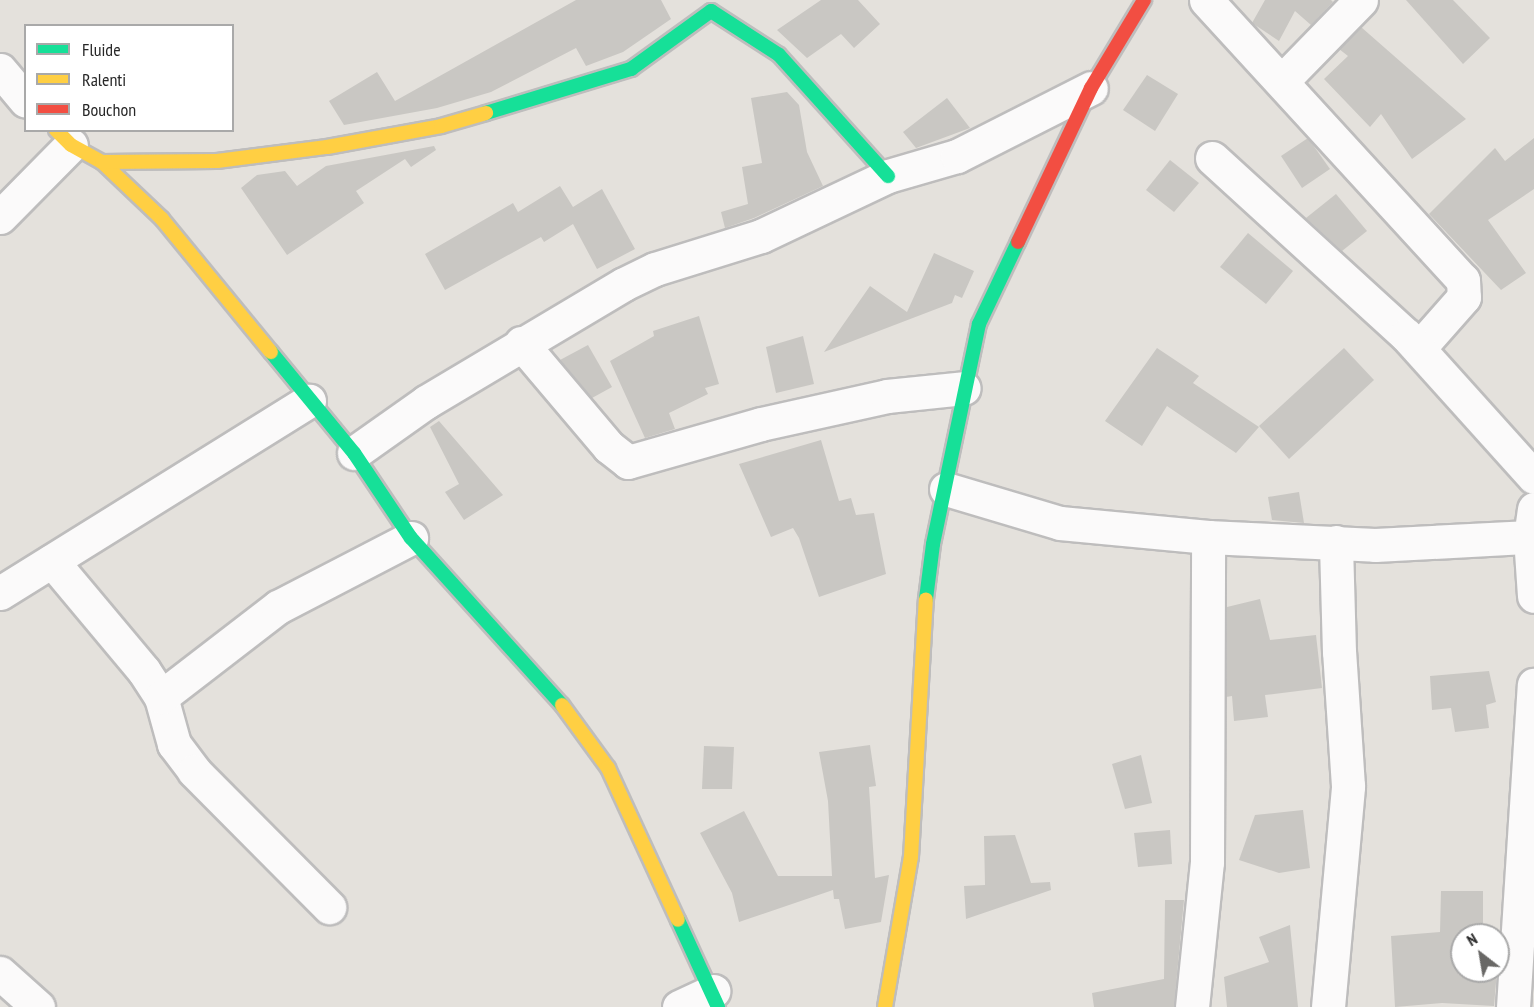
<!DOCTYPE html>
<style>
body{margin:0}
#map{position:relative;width:1534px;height:1007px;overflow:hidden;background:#e4e1dc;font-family:"PT Sans Narrow",sans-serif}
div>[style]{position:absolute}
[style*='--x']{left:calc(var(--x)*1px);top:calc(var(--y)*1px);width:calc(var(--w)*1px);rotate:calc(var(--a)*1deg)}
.building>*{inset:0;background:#c9c7c3}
.roads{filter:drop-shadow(2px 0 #bebdbd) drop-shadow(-2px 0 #bebdbd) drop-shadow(0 2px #bebdbd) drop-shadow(0 -2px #bebdbd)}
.street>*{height:33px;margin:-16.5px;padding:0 16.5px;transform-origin:16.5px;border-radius:16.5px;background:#fbfafa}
.fast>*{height:14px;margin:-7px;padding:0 7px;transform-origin:7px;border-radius:7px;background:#16e098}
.slow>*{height:14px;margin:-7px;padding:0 7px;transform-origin:7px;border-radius:7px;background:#ffcf43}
.jam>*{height:14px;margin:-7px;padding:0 7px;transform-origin:7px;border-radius:7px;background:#f24e42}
span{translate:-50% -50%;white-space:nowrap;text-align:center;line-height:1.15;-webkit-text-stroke:6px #fff;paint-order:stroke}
.legend{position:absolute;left:24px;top:24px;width:210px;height:108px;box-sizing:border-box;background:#fff;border:2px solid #a9a9a9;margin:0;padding:8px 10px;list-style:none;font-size:18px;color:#272727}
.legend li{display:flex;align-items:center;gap:12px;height:30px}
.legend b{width:30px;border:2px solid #a9a9a9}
.north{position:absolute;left:1450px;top:923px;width:60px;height:60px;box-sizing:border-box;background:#fff;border:2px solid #a9a9a9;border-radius:50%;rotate:329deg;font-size:16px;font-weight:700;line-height:24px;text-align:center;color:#272727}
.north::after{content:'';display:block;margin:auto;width:21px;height:27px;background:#696866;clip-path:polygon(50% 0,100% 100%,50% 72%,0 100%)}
</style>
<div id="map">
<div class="building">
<div style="clip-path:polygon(576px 0,661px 0,671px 19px,623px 52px,586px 66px,576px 48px,491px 92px,437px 108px,344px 125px,329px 101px,377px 72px,395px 101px)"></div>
<div style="clip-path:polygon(821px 0,858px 0,880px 24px,854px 48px,841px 34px,807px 58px,777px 30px)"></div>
<div style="clip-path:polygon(1265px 0,1331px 0,1333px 2px,1311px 25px,1295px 11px,1279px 41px,1252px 23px)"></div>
<div style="clip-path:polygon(1406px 0,1453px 0,1490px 38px,1463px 64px)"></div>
<div style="clip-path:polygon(1361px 27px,1466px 119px,1412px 159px,1381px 114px,1370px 127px,1324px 79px,1348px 56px,1339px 49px)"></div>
<div style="clip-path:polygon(1147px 75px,1178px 94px,1155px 131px,1123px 110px)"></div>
<div style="clip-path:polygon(787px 92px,799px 105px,807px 152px,823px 186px,754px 218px,725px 228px,721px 212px,748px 204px,742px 167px,762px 163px,751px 98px)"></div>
<div style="clip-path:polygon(947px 98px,970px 128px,916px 148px,903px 132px)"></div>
<div style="clip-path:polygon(1308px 138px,1330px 169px,1302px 188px,1281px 156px)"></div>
<div style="clip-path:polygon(1534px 138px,1534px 189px,1488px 220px,1526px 273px,1501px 290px,1429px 214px,1495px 148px,1505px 161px)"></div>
<div style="clip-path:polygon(434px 146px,436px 150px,411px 167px,405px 159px,356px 191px,364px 203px,287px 255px,241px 188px,257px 175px,285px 171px,297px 186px,326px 166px)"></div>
<div style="clip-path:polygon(1170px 160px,1199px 183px,1174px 212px,1146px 190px)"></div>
<div style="clip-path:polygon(560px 186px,573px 207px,602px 189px,635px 249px,597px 269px,573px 224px,544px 242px,541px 237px,445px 290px,425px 254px,513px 203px,518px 212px)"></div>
<div style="clip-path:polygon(1336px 194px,1367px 231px,1342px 251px,1306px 218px)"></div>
<div style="clip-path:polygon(1248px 233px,1293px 271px,1266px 304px,1220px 267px)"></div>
<div style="clip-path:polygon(934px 253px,974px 271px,962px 298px,955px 295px,952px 303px,824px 352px,870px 286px,907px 312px)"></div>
<div style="clip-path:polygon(699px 316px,719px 384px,705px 388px,708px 394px,669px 413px,675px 429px,645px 438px,610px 361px,654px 336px,653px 331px)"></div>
<div style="clip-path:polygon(803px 336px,814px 384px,776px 393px,766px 347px)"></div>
<div style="clip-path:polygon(588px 345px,612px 387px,592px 398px,560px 360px)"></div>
<div style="clip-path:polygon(1157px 348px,1199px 376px,1193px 383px,1259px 427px,1236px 453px,1167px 406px,1142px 446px,1105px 421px)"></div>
<div style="clip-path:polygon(1344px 348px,1374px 380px,1289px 459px,1259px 426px)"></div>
<div style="clip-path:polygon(439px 421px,503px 495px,464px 520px,445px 492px,459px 484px,430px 427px)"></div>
<div style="clip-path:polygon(821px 440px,839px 501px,851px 498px,856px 515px,874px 513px,886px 574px,819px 597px,799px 538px,793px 528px,771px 537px,739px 464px)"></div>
<div style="clip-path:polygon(1299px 492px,1304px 523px,1272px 520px,1268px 497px)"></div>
<div style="clip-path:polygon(1260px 599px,1270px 640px,1316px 635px,1322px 688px,1265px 695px,1268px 717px,1234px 721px,1232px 696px,1226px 697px,1227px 607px)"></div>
<div style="clip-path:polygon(1489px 671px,1496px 702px,1486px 705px,1489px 728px,1455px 732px,1451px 708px,1432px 710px,1430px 676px)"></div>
<div style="clip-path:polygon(870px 745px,876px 786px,869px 787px,875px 878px,889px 875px,881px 922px,845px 929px,839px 899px,834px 899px,833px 890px,739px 922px,732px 893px,700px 833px,744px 811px,778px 876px,832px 876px,828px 801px,819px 752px)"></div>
<div style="clip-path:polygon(704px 746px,734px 747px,732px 789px,702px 789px)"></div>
<div style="clip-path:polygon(1141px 755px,1152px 803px,1125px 809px,1112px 764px)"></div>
<div style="clip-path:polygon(1303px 810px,1310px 868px,1279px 873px,1239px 860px,1255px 815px)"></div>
<div style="clip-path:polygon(1170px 830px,1172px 864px,1138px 867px,1134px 833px)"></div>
<div style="clip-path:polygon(1015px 835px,1031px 883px,1050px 882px,1051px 890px,966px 919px,964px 886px,985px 885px,984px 836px)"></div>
<div style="clip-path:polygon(1441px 891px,1483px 891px,1483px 935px,1462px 935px,1462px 971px,1497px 971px,1494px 1006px,1442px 1003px,1395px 1007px,1391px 936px,1440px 932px)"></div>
<div style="clip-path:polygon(1165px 900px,1184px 900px,1174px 1007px,1094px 1007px,1092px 993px,1164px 979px)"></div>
<div style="clip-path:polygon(1290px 925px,1298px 1007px,1227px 1007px,1224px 977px,1269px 962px,1259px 937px)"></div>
</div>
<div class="roads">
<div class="street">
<div style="--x:1206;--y:0;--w:380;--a:47.5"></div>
<div style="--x:1463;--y:280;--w:17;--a:87"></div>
<div style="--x:1464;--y:297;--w:68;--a:131.4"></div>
<div style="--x:0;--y:70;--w:40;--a:50"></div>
<div style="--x:1282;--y:81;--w:113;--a:-45.7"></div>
<div style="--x:1212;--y:158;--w:263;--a:42.4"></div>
<div style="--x:1406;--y:335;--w:191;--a:48"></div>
<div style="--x:0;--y:217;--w:101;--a:-45.4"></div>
<div style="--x:521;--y:343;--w:136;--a:49.8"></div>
<div style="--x:609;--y:447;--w:24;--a:38"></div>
<div style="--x:628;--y:462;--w:138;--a:-15.9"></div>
<div style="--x:761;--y:424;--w:129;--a:-12.5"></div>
<div style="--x:887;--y:396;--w:77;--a:-5.9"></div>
<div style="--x:354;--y:453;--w:88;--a:-35.3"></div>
<div style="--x:426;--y:402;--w:230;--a:-30.8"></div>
<div style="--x:624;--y:284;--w:34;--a:-26"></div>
<div style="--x:655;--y:269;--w:111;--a:-17.3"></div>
<div style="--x:761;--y:236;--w:140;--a:-25.3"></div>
<div style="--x:888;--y:176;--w:72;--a:-16.2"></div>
<div style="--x:957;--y:156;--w:150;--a:-26.9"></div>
<div style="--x:946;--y:489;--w:119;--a:16.6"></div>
<div style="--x:1060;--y:523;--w:149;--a:5.4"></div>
<div style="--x:1208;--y:537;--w:167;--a:2.7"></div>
<div style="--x:1375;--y:545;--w:155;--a:-3"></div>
<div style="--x:1534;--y:509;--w:28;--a:98"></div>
<div style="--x:1530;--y:537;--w:59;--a:86.1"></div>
<div style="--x:52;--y:561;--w:143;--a:50.1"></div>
<div style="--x:144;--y:671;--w:31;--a:57"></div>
<div style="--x:161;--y:697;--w:49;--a:74.5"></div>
<div style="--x:174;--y:744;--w:34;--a:53"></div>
<div style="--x:194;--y:771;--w:192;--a:45.2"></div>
<div style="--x:0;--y:593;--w:364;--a:-31.9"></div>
<div style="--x:161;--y:697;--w:148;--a:-37.6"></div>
<div style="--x:278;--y:607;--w:150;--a:-27.4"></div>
<div style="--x:0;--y:973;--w:51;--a:41.8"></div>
<div style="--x:679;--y:1007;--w:38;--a:-25"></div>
<div style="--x:1192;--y:1007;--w:146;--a:-84.1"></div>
<div style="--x:1207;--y:862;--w:325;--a:-89.8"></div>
<div style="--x:1328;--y:1007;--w:222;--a:-84.8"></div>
<div style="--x:1348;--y:786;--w:134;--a:-93.8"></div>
<div style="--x:1339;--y:652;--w:110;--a:-91.6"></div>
<div style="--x:1513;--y:1007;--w:323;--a:-86.3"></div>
</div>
<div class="fast">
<div style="--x:486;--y:113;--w:152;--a:-16.9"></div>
<div style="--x:631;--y:69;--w:99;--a:-35.9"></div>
<div style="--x:711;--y:11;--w:81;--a:32.9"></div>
<div style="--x:779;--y:55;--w:163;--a:48"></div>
<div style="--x:271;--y:352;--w:131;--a:50.6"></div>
<div style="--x:354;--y:453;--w:102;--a:56.2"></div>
<div style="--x:411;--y:538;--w:225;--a:47.9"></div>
<div style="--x:926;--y:599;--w:55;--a:-82.7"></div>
<div style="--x:933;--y:544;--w:225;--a:-78.2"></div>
<div style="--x:979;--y:324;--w:91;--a:-64.6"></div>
<div style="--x:678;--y:920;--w:96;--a:65.3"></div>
</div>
<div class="slow">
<div style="--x:56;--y:130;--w:21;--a:45"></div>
<div style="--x:71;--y:145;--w:35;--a:29"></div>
<div style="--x:102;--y:162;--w:83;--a:43.5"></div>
<div style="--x:162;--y:219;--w:172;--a:50.7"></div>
<div style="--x:102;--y:162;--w:115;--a:-0.5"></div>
<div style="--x:217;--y:161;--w:111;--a:-7.3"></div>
<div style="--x:327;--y:147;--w:116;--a:-10.4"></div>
<div style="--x:441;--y:126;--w:47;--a:-16.1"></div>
<div style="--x:562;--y:705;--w:78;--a:53.9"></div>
<div style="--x:608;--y:768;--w:167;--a:65.3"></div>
<div style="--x:885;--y:1007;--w:152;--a:-80.2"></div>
<div style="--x:911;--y:857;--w:258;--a:-86.7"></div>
</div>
<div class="jam">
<div style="--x:1018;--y:242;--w:170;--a:-64.6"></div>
<div style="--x:1091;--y:88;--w:103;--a:-58.9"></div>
</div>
</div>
<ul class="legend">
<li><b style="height:8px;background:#16e098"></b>Fluide</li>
<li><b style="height:8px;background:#ffcf43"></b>Ralenti</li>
<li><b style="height:8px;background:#f24e42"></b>Bouchon</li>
</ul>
<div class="north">N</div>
</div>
